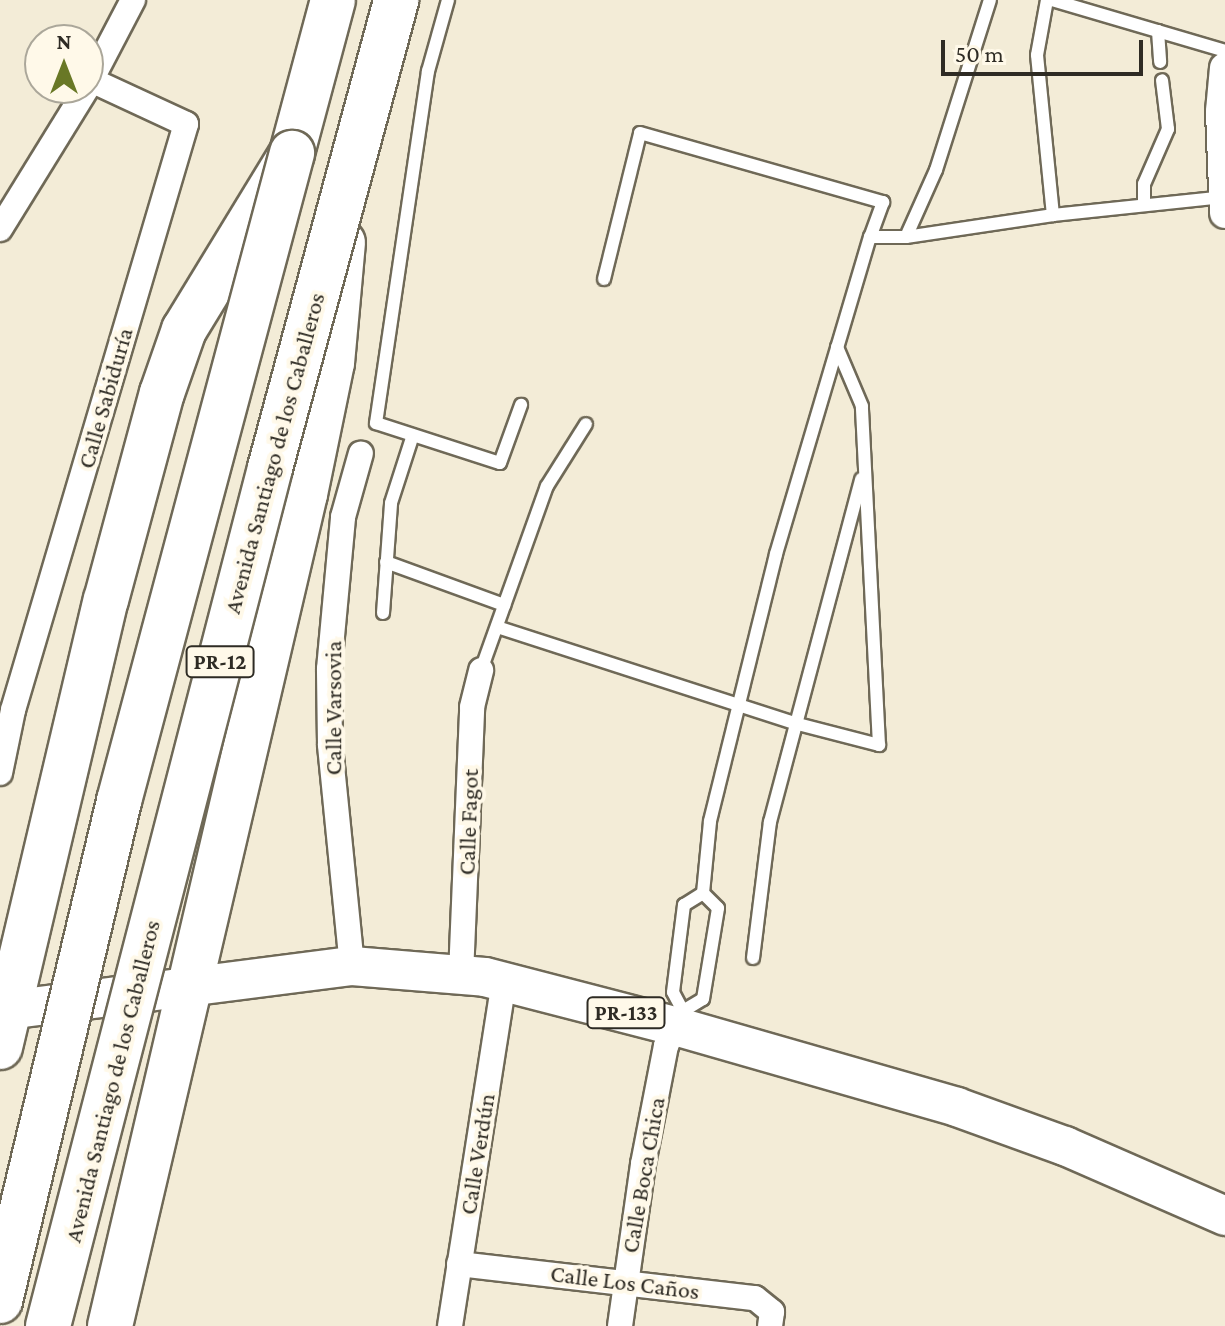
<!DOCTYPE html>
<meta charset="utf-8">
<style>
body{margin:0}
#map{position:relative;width:1225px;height:1326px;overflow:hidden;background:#f3ecd7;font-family:"Crimson Pro",serif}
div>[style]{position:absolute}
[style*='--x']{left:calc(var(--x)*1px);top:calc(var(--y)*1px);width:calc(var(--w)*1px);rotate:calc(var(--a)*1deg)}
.roads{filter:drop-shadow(2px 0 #6f6957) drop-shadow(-2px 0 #6f6957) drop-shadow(0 2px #6f6957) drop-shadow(0 -2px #6f6957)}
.service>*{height:12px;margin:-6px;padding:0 6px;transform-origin:6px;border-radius:6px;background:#fff}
.minor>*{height:24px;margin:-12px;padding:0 12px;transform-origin:12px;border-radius:12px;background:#fff}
.tertiary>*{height:30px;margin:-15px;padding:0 15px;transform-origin:15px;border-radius:15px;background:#fff}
.primary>*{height:38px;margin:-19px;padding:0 19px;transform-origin:19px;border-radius:19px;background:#fff}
.motorway>*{height:44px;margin:-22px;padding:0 22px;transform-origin:22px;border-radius:22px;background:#fff}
.bridges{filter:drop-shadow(2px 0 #6f6957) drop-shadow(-2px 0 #6f6957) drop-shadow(0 2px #6f6957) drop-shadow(0 -2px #6f6957)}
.motorway-bridge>*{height:44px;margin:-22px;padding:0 22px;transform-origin:22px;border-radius:22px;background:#fff}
span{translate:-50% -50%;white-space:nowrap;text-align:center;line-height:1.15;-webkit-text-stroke:8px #fff9e9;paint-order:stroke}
.shield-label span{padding:2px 6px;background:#fff9e9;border:2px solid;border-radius:6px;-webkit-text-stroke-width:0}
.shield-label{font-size:22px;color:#2e2b24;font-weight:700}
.street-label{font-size:24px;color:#2e2b24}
.north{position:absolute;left:24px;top:24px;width:80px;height:80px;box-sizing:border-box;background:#fff9e9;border:2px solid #aba79a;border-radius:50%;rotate:0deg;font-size:22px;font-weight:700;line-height:32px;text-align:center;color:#2e2b24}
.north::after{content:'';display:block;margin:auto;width:28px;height:36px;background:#697826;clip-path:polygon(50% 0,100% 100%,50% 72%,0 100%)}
.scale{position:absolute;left:941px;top:40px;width:202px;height:36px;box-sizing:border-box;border:4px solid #2e2b24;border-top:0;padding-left:10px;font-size:24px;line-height:28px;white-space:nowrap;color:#2e2b24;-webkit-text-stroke:6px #fff9e9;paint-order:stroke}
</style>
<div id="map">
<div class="roads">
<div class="service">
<div style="--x:448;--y:0;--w:74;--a:105.7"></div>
<div style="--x:428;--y:71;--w:356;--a:98.4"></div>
<div style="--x:376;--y:423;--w:130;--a:17.9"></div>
<div style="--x:500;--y:463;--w:62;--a:-70.1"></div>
<div style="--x:1047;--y:0;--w:56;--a:100.3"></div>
<div style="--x:1037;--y:55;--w:161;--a:84.3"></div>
<div style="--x:1052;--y:0;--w:180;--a:16.4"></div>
<div style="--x:1158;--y:31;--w:31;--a:86"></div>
<div style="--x:1144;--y:205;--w:21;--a:-90"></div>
<div style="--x:1144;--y:184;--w:60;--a:-66.4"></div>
<div style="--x:1168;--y:129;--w:49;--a:-97"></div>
<div style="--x:906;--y:237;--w:73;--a:-65.9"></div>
<div style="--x:936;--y:170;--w:178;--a:-72.4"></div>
<div style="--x:604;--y:279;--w:150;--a:-76.1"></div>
<div style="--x:640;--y:133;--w:253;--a:15.9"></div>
<div style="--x:883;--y:202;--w:37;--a:110"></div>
<div style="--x:386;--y:562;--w:126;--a:20"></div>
<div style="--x:383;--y:613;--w:110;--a:-85.8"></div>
<div style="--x:391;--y:503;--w:71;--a:-72.1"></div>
<div style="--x:497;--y:627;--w:312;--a:17.9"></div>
<div style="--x:794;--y:723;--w:88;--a:14.5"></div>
<div style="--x:879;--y:745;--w:339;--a:-92.9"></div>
<div style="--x:862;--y:406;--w:64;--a:-113"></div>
<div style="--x:481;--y:670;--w:195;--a:-70.3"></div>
<div style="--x:547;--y:486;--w:73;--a:-57.8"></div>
<div style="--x:753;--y:958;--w:137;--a:-82.9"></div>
<div style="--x:770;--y:822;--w:355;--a:-75.1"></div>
<div style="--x:683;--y:1011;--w:21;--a:-118"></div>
<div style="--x:673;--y:992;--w:88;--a:-82.8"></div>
<div style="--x:684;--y:905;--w:22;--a:-32"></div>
<div style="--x:679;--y:1020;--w:10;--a:-66"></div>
<div style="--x:683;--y:1011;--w:23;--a:-31"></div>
<div style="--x:703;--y:999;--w:92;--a:-80.6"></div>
<div style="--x:718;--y:908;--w:21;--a:-135"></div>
<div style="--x:703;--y:893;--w:72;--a:-84.4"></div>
<div style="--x:710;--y:821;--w:275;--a:-76.1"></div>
<div style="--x:776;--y:554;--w:331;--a:-73.5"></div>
<div style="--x:870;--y:237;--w:36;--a:0"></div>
<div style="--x:906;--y:237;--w:149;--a:-8.5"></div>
<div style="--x:1053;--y:215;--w:171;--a:-6"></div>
</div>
<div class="minor">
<div style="--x:88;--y:86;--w:97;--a:-62.4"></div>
<div style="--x:0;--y:229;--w:166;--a:-58.3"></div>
<div style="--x:0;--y:773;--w:64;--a:-78.3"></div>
<div style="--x:13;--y:710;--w:611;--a:-73.55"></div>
<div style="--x:186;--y:124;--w:105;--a:-155.1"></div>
<div style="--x:352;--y:966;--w:223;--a:-95.7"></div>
<div style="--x:330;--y:744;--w:75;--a:-90.8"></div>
<div style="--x:329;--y:669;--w:153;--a:-84.7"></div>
<div style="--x:343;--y:517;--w:66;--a:-74.3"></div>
<div style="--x:461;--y:975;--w:268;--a:-87.6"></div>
<div style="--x:472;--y:707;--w:38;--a:-76"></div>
<div style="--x:459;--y:1264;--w:298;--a:6.6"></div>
<div style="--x:755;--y:1298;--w:22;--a:39"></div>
<div style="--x:772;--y:1312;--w:14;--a:98"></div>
<div style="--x:450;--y:1326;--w:348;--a:-81.1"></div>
<div style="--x:620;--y:1326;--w:164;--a:-81.9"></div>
<div style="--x:643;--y:1164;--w:120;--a:-79"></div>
<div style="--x:666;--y:1046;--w:22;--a:-66"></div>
</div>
<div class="tertiary">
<div style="--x:1225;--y:68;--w:43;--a:95.3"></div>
<div style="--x:1221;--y:111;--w:102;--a:87.8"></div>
</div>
<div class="primary">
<div style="--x:0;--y:1011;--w:355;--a:-7.3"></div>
<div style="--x:352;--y:966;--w:133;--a:4.7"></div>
<div style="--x:485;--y:977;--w:196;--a:14.5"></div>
<div style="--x:675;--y:1026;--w:293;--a:16"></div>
<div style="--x:957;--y:1107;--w:115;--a:19.9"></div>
<div style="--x:1065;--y:1146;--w:175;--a:23.6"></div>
</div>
<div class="motorway">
<div style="--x:0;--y:1047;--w:459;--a:-76.7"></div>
<div style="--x:106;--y:600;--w:214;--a:-74.9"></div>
<div style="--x:162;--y:393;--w:67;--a:-70.8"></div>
<div style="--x:184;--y:330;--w:207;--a:-58.6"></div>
<div style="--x:292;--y:153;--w:158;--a:-75"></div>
<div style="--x:110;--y:1326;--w:855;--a:-76.81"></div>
<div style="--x:305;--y:494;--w:134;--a:-78.4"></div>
<div style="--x:332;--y:363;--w:121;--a:-84.8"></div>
</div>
</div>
<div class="bridges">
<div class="motorway-bridge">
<div style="--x:0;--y:1301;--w:514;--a:-76.61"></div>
<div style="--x:119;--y:801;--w:671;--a:-75.05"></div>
<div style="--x:48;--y:1326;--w:886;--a:-75.49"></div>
<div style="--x:270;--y:468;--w:485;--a:-74.9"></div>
</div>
</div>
<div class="shield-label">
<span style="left:220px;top:662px">PR-12</span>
<span style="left:626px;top:1013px">PR-133</span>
</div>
<div class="street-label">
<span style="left:105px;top:398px;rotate:-74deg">Calle Sabiduría</span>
<span style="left:274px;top:453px;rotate:-75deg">Avenida Santiago de los Caballeros</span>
<span style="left:333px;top:708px;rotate:-90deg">Calle Varsovia</span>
<span style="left:468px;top:822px;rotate:-88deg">Calle Fagot</span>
<span style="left:112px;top:1081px;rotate:-76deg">Avenida Santiago de los Caballeros</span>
<span style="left:477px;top:1154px;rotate:-81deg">Calle Verdún</span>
<span style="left:643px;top:1175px;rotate:-80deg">Calle Boca Chica</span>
<span style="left:625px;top:1282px;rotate:7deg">Calle Los Caños</span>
</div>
<div class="north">N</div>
<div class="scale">50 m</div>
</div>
